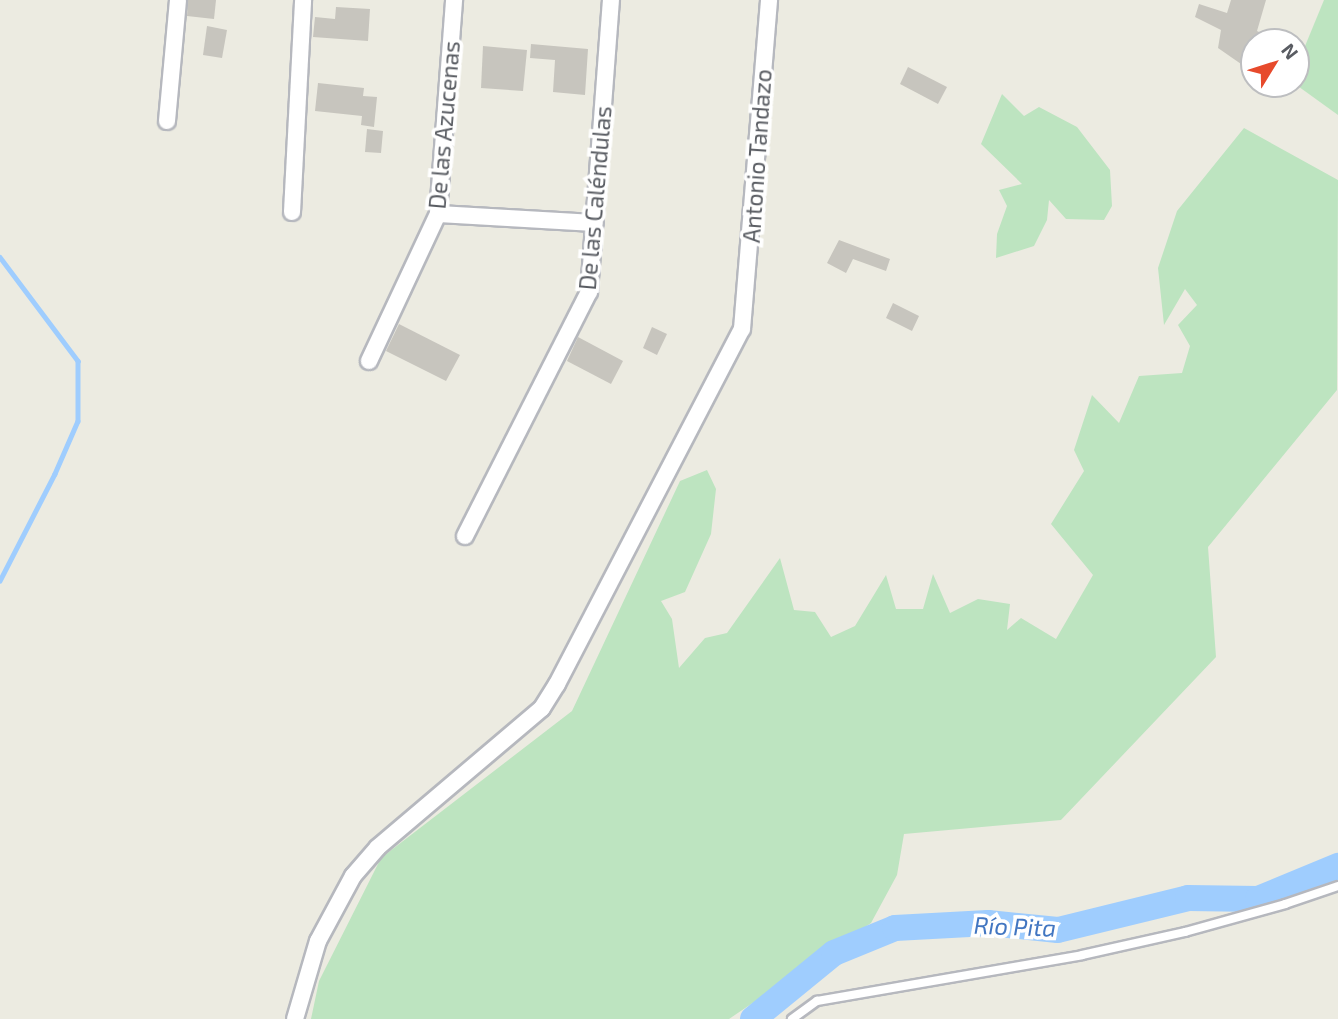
<!DOCTYPE html>
<meta charset="utf-8">
<style>
body{margin:0}
#map{position:relative;width:1338px;height:1019px;overflow:hidden;background:#ecebe1;font-family:"Exo 2",sans-serif}
div>[style]{position:absolute}
[style*='--x']{left:calc(var(--x)*1px);top:calc(var(--y)*1px);width:calc(var(--w)*1px);rotate:calc(var(--a)*1deg)}
.green>*{inset:0;background:#bde4c0}
.stream>*{height:4.5px;margin:-2.25px;padding:0 2.25px;transform-origin:2.25px;border-radius:2.25px;background:#9fcdfe}
.river>*{height:26px;margin:-13px;padding:0 13px;transform-origin:13px;border-radius:13px;background:#9fcdfe}
.building>*{inset:0;background:#c7c5be}
.roads{filter:drop-shadow(2px 0 #b6b8be) drop-shadow(-2px 0 #b6b8be) drop-shadow(0 2px #b6b8be) drop-shadow(0 -2px #b6b8be)}
.service>*{height:8px;margin:-4px;padding:0 4px;transform-origin:4px;border-radius:4px;background:#fff}
.minor>*{height:16px;margin:-8px;padding:0 8px;transform-origin:8px;border-radius:8px;background:#fff}
span{translate:-50% -50%;white-space:nowrap;text-align:center;line-height:1.15;-webkit-text-stroke:7px #fff;paint-order:stroke}
.street-label{font-size:23px;color:#595c62}
.water-label{font-size:24px;color:#4276c1;font-style:italic}
.north{position:absolute;left:1240px;top:28px;width:70px;height:70px;box-sizing:border-box;background:#fff;border:2px solid #bdbec0;border-radius:50%;rotate:52deg;font-size:19px;font-weight:700;line-height:28px;text-align:center;color:#595c62}
.north::after{content:'';display:block;margin:auto;width:24px;height:32px;background:#e74a2c;clip-path:polygon(50% 0,100% 100%,50% 72%,0 100%)}
</style>
<div id="map">
<div class="green">
<div style="clip-path:polygon(1324px 0,1338px 0,1338px 115px,1295px 84px,1296px 68px)"></div>
<div style="clip-path:polygon(1002px 94px,1024px 116px,1039px 107px,1077px 127px,1110px 170px,1112px 206px,1104px 220px,1066px 219px,1049px 200px,1047px 220px,1034px 246px,996px 258px,997px 234px,1007px 206px,999px 190px,1022px 184px,981px 144px)"></div>
<div style="clip-path:polygon(1244px 128px,1338px 180px,1337px 390px,1208px 547px,1216px 657px,1061px 820px,904px 834px,897px 875px,871px 923px,729px 1019px,311px 1019px,319px 981px,381px 858px,572px 711px,680px 481px,707px 470px,716px 489px,711px 534px,685px 592px,661px 601px,672px 619px,679px 668px,705px 638px,727px 633px,780px 558px,794px 610px,815px 612px,831px 637px,855px 626px,886px 575px,896px 609px,923px 609px,933px 574px,950px 613px,978px 599px,1010px 604px,1007px 630px,1021px 618px,1056px 639px,1093px 575px,1051px 524px,1084px 471px,1074px 450px,1092px 395px,1119px 423px,1139px 376px,1182px 373px,1190px 346px,1178px 325px,1197px 305px,1185px 289px,1164px 325px,1158px 268px,1177px 211px)"></div>
</div>
<div class="stream">
<div style="--x:0;--y:257;--w:130;--a:53.1"></div>
<div style="--x:78;--y:361;--w:60;--a:90"></div>
<div style="--x:78;--y:421;--w:58;--a:113.5"></div>
<div style="--x:55;--y:474;--w:120;--a:117.2"></div>
</div>
<div class="river">
<div style="--x:753;--y:1019;--w:104;--a:-39.2"></div>
<div style="--x:834;--y:953;--w:66;--a:-22.3"></div>
<div style="--x:895;--y:928;--w:93;--a:-3.1"></div>
<div style="--x:988;--y:923;--w:70;--a:5.7"></div>
<div style="--x:1058;--y:930;--w:134;--a:-13.8"></div>
<div style="--x:1188;--y:898;--w:70;--a:0.8"></div>
<div style="--x:1258;--y:899;--w:87;--a:-22.4"></div>
</div>
<div class="building">
<div style="clip-path:polygon(188px 0,216px 0,214px 19px,187px 16px)"></div>
<div style="clip-path:polygon(1231px 0,1266px 0,1257px 31px,1261px 33px,1258px 42px,1254px 42px,1254px 73px,1218px 48px,1221px 30px,1195px 17px,1199px 4px,1227px 13px)"></div>
<div style="clip-path:polygon(336px 7px,370px 9px,368px 41px,313px 37px,315px 17px,335px 19px)"></div>
<div style="clip-path:polygon(207px 26px,227px 30px,222px 58px,203px 55px)"></div>
<div style="clip-path:polygon(531px 44px,588px 49px,585px 95px,553px 92px,555px 60px,530px 58px)"></div>
<div style="clip-path:polygon(483px 46px,527px 50px,523px 91px,481px 88px)"></div>
<div style="clip-path:polygon(908px 67px,947px 87px,938px 104px,900px 84px)"></div>
<div style="clip-path:polygon(318px 83px,364px 88px,363px 96px,377px 97px,374px 127px,361px 125px,362px 116px,315px 111px)"></div>
<div style="clip-path:polygon(367px 129px,383px 131px,381px 153px,365px 152px)"></div>
<div style="clip-path:polygon(839px 240px,890px 259px,886px 271px,853px 259px,846px 273px,827px 263px)"></div>
<div style="clip-path:polygon(893px 303px,919px 316px,912px 331px,886px 318px)"></div>
<div style="clip-path:polygon(399px 324px,460px 355px,446px 381px,386px 351px)"></div>
<div style="clip-path:polygon(652px 327px,667px 334px,657px 355px,643px 348px)"></div>
<div style="clip-path:polygon(578px 337px,623px 361px,611px 384px,567px 361px)"></div>
</div>
<div class="roads">
<div class="service">
<div style="--x:792;--y:1019;--w:31;--a:-36"></div>
<div style="--x:817;--y:1001;--w:269;--a:-9.8"></div>
<div style="--x:1082;--y:955;--w:106;--a:-12.6"></div>
<div style="--x:1185;--y:932;--w:104;--a:-15.6"></div>
<div style="--x:1285;--y:904;--w:56;--a:-18.8"></div>
</div>
<div class="minor">
<div style="--x:167;--y:121;--w:121;--a:-84.8"></div>
<div style="--x:292;--y:212;--w:212;--a:-87"></div>
<div style="--x:438;--y:214;--w:157;--a:3.3"></div>
<div style="--x:369;--y:361;--w:162;--a:-64.9"></div>
<div style="--x:438;--y:214;--w:215;--a:-85.7"></div>
<div style="--x:465;--y:536;--w:274;--a:-63.1"></div>
<div style="--x:589;--y:292;--w:293;--a:-85.7"></div>
<div style="--x:295;--y:1019;--w:81;--a:-73.6"></div>
<div style="--x:318;--y:941;--w:74;--a:-61.7"></div>
<div style="--x:353;--y:876;--w:37;--a:-49"></div>
<div style="--x:377;--y:848;--w:216;--a:-40.3"></div>
<div style="--x:542;--y:708;--w:28;--a:-58"></div>
<div style="--x:557;--y:684;--w:400;--a:-62.5"></div>
<div style="--x:742;--y:329;--w:330;--a:-85.3"></div>
</div>
</div>
<div class="street-label">
<span style="left:444px;top:125px;rotate:-85deg">De las Azucenas</span>
<span style="left:757px;top:156px;rotate:-86deg">Antonio Tandazo</span>
<span style="left:595px;top:198px;rotate:-85deg">De las Caléndulas</span>
</div>
<div class="water-label">
<span style="left:1015px;top:926px;rotate:2deg">Río Pita</span>
</div>
<div class="north">N</div>
</div>
